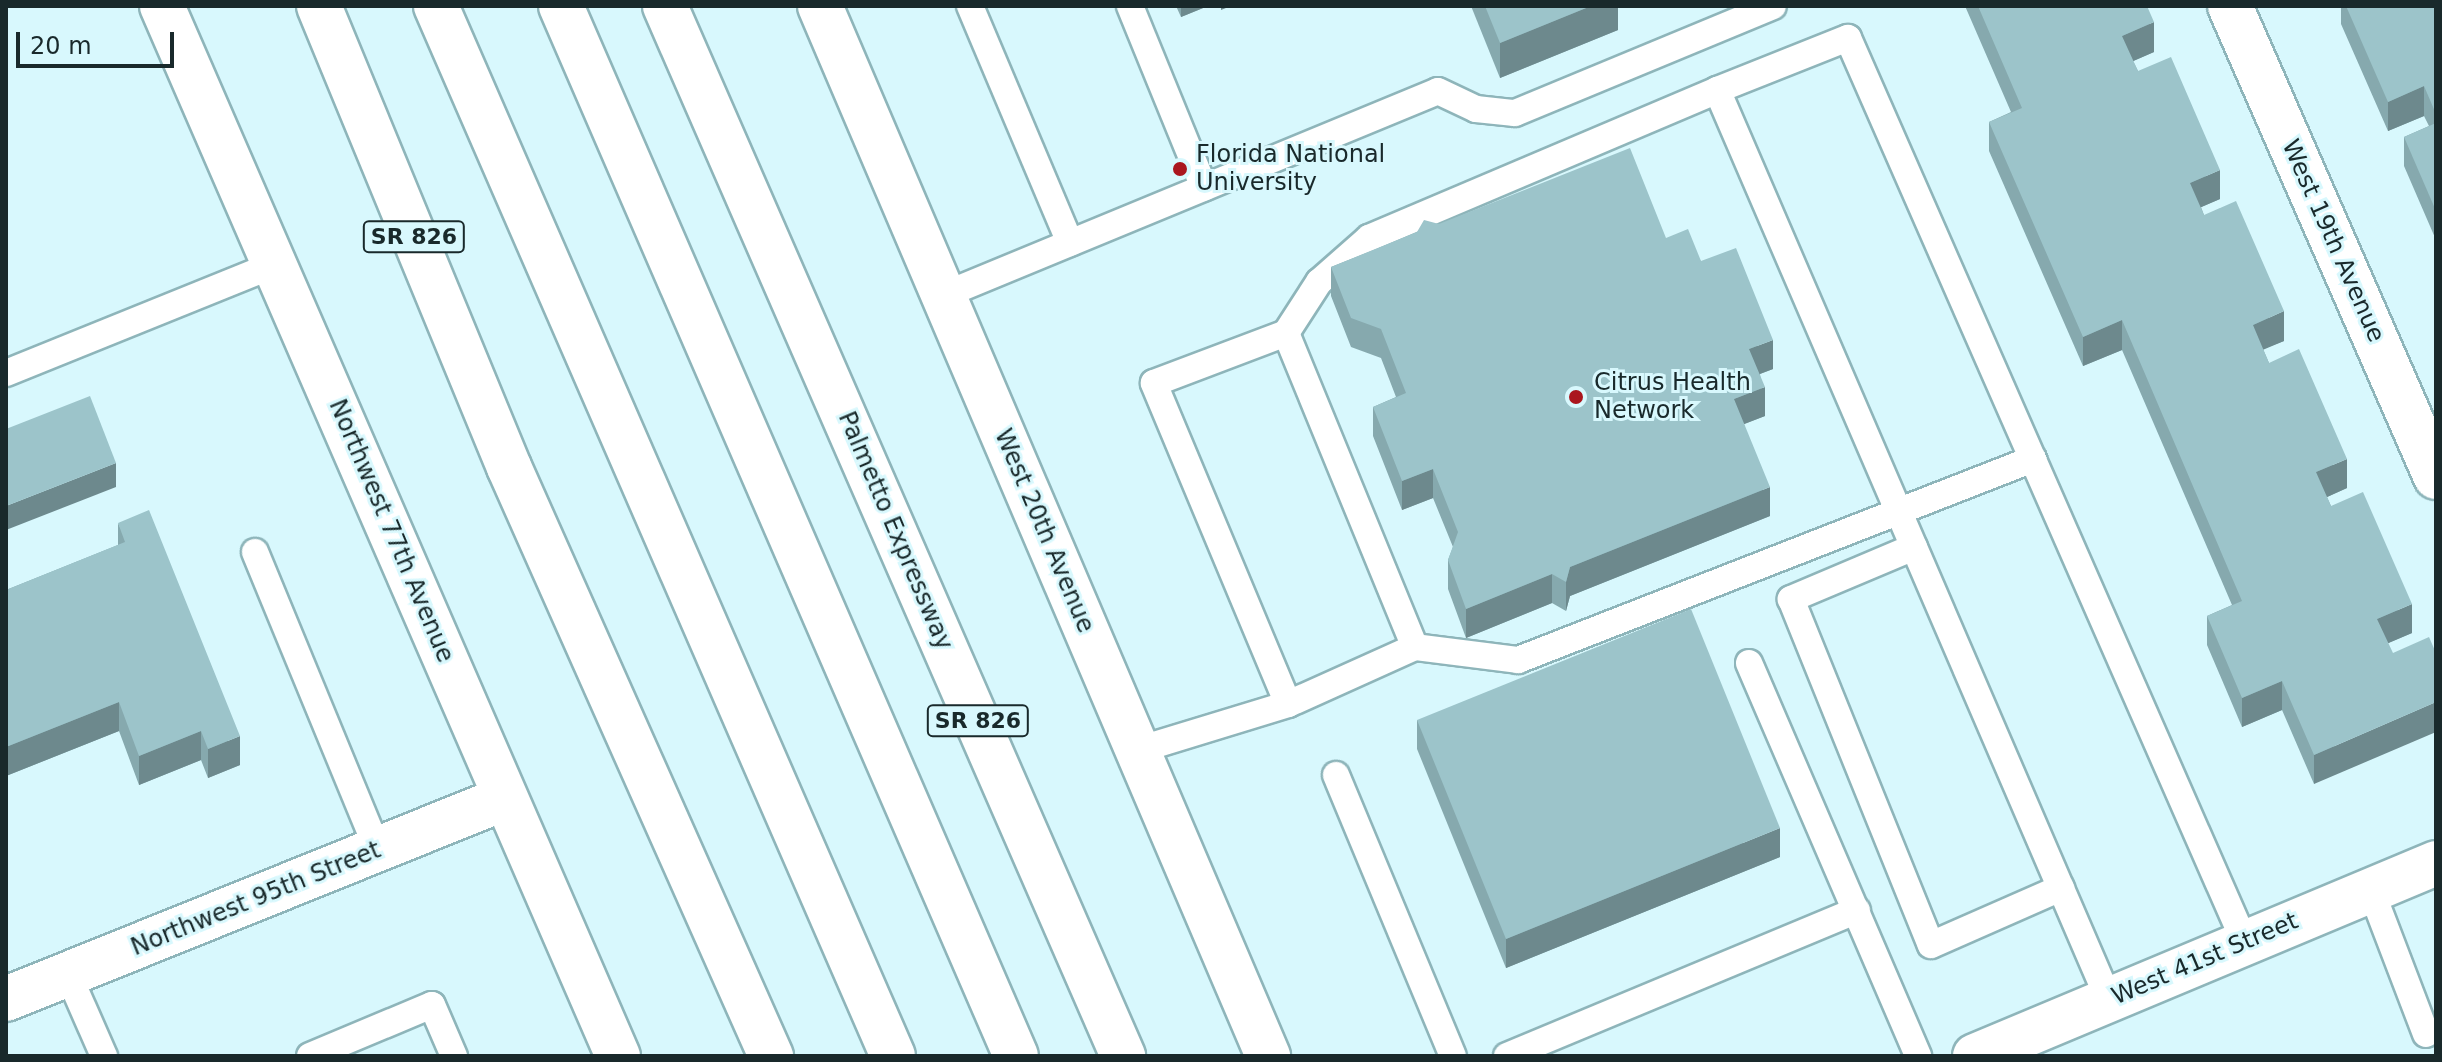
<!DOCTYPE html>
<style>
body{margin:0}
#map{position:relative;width:2442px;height:1062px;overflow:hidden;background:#d8f8fd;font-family:"DejaVu Sans",sans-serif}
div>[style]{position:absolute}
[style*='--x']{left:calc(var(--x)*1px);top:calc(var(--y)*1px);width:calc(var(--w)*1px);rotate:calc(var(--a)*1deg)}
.roads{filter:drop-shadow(2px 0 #8eb5ba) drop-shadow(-2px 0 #8eb5ba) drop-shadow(0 2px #8eb5ba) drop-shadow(0 -2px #8eb5ba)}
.lane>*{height:26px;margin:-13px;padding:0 13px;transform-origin:13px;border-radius:13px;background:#fff}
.street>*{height:44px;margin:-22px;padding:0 22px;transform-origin:22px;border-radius:22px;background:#fff}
.secondary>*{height:44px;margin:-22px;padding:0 22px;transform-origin:22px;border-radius:22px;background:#fff}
.highway>*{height:44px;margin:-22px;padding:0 22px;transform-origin:22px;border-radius:22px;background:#fff}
.wall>*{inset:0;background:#86a9ae}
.shaded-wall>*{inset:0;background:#6d898d}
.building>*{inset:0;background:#9cc4ca}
.dots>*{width:22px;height:22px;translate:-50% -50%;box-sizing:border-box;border:4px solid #d8f8fd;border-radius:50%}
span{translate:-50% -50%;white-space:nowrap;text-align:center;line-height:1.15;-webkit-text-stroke:6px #d8f8fd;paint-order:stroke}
.shield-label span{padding:2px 6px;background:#d8f8fd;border:2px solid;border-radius:6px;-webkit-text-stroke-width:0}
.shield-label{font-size:22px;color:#19292b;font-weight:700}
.poi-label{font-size:24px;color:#19292b}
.left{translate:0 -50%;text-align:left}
.street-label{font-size:24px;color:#19292b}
.frame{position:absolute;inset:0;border:8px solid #19292b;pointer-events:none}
.scale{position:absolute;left:16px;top:32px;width:158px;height:36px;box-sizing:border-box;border:4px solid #19292b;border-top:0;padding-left:10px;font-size:24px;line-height:28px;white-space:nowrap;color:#19292b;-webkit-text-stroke:6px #d8f8fd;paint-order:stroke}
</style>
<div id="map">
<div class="roads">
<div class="lane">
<div style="--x:970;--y:6;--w:257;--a:67.1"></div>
<div style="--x:1130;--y:6;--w:196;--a:67.8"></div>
<div style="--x:944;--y:295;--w:534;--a:-22.44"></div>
<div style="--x:1438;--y:91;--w:42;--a:25.3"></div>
<div style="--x:1476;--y:109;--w:39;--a:6"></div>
<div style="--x:1515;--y:113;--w:279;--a:-22.5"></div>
<div style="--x:1286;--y:333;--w:339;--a:67.7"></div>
<div style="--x:1415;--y:647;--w:139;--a:155.8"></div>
<div style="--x:1288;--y:704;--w:348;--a:-112.7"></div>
<div style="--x:1154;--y:383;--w:141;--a:-20.7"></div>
<div style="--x:1286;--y:333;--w:61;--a:-57.1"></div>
<div style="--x:1319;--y:282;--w:67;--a:-41.3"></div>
<div style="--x:1369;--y:238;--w:378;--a:-23"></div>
<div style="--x:6;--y:373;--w:291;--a:-22"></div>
<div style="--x:1914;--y:547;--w:134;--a:157.1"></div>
<div style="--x:1791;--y:599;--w:373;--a:68"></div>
<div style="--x:1931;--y:945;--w:142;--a:-23.7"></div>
<div style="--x:255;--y:552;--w:322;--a:67.6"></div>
<div style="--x:1415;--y:647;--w:104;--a:7.2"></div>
<div style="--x:1518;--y:660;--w:553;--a:-21.32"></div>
<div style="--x:1749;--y:663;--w:428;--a:66.7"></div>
<div style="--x:1138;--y:750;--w:157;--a:-17"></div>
<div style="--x:1336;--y:775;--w:304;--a:67.4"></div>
<div style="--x:2371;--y:890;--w:154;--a:69.1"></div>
<div style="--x:68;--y:974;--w:90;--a:66.3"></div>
<div style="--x:2109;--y:1000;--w:991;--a:-113.3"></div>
<div style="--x:1717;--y:90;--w:141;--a:-21.7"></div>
<div style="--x:1848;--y:38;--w:988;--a:66.31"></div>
<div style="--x:310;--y:1056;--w:132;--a:-22.7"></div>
<div style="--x:432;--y:1005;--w:56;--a:66.7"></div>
<div style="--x:1507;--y:1056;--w:379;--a:-22.6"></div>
</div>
<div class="street">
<div style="--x:2230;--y:6;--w:514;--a:66.38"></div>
</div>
<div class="secondary">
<div style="--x:162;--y:6;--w:1145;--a:66.53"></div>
<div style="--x:820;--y:6;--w:1142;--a:66.89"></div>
<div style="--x:6;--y:999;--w:538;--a:-21.94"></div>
<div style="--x:1975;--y:1056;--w:500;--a:-22.7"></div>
</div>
<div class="highway">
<div style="--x:319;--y:6;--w:499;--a:67.6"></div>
<div style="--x:509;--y:467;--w:645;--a:66.02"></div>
<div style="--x:436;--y:6;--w:1145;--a:66.48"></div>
<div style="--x:561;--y:6;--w:1144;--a:66.57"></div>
<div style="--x:665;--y:6;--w:1146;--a:66.43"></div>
</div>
</div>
<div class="wall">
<div style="clip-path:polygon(1176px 6px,1208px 6px,1181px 17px)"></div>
<div style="clip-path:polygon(1471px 6px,1618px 6px,1618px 30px,1500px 78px)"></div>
<div style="clip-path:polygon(1965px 6px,2147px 6px,2154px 52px,2133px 61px,2138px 71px,2220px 199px,2201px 207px,2204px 215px,2284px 341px,2263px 349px,2269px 363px,2347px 488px,2327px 497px,2331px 506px,2412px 633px,2388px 643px,2314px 784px,2282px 710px,2242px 727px,2207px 645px,2207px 616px,2232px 605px,2122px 350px,2083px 366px,1989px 151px,1989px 122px,2011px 112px)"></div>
<div style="clip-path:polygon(2341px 6px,2436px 6px,2436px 240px,2404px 166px,2404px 137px,2429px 126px,2424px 116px,2388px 131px,2341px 24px)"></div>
<div style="clip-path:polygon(1439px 224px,1666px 238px,1701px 261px,1773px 369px,1760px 374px,1765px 416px,1744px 424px,1770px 516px,1570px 596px,1566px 611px,1552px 603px,1466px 638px,1448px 589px,1448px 560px,1453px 547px,1433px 498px,1402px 510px,1373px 436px,1373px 407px,1396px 397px,1381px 358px,1351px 347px,1331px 296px,1331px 267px)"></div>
<div style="clip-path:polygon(118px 523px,240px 765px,208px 778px,201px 760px,139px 785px,119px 731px,6px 776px,6px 590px,118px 545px)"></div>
<div style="clip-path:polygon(1417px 720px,1780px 857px,1506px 968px,1417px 749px)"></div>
</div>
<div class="shaded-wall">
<div style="clip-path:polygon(1181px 6px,1208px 6px,1181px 17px)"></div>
<div style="clip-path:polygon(1221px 6px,1231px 6px,1221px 10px)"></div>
<div style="clip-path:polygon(1591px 6px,1618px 6px,1618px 30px,1500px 78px,1500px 43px)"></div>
<div style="clip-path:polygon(2154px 22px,2154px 52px,2122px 66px,2122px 36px)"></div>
<div style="clip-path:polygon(2424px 86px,2424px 116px,2388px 131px,2388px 102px)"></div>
<div style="clip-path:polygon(2220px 170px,2220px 199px,2190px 212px,2190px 183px)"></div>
<div style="clip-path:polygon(2284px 311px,2284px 341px,2253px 354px,2253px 325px)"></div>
<div style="clip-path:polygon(2122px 320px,2122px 350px,2083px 366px,2083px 337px)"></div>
<div style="clip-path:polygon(1773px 340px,1773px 369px,1749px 378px,1749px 349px)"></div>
<div style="clip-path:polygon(1765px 387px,1765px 416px,1734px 428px,1734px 399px)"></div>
<div style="clip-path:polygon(2347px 459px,2347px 488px,2316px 502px,2316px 472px)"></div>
<div style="clip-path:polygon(116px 463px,116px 487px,6px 530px,6px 506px)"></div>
<div style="clip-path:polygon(1433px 469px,1433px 498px,1402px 510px,1402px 481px)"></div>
<div style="clip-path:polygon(1770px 487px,1770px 516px,1570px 596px,1566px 611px,1566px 582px,1570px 567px)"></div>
<div style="clip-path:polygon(1552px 574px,1552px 603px,1466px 638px,1466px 609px)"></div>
<div style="clip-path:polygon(2412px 604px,2412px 633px,2377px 648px,2377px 619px)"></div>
<div style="clip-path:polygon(2282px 681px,2282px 710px,2242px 727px,2242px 698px)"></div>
<div style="clip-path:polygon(119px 702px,119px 731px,6px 776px,6px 747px)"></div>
<div style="clip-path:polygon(2436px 702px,2436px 732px,2314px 784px,2314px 755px)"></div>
<div style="clip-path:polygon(201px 731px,201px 760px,139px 785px,139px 756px)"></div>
<div style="clip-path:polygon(240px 736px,240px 765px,208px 778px,208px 749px)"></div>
<div style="clip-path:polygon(1780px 828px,1780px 857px,1506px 968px,1506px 939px)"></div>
</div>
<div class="building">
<div style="clip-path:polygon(1485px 6px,1591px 6px,1500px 43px)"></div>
<div style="clip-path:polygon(1978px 6px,2147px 6px,2154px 22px,2122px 36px,2138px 71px,2171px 57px,2220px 170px,2190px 183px,2204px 215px,2236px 201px,2284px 311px,2253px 325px,2269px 363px,2299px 349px,2347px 459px,2316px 472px,2331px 506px,2363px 492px,2412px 604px,2377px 619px,2393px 653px,2429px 637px,2436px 653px,2436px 702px,2314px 755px,2282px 681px,2242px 698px,2207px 616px,2242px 601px,2122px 320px,2083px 337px,1989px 122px,2022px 108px)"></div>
<div style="clip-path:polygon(2346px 6px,2436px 6px,2436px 114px,2424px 86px,2388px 102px)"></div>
<div style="clip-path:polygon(2436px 123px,2436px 211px,2404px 137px)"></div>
<div style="clip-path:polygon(1630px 148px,1666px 238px,1688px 229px,1701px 261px,1736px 248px,1773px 340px,1749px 349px,1765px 387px,1734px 399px,1770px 487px,1570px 567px,1566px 582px,1552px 574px,1466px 609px,1448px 560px,1458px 532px,1433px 469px,1402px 481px,1373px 407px,1406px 393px,1381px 329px,1351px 318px,1331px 267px,1417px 232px,1424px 220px,1439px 224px)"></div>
<div style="clip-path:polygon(90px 396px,116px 463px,6px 506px,6px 429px)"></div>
<div style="clip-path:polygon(149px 510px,240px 736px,208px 749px,201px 731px,139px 756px,119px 702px,6px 747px,6px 590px,125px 542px,118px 523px)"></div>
<div style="clip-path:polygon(1691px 609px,1780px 828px,1506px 939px,1417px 720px)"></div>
</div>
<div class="dots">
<div style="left:1180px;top:169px;background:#aa161e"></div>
<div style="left:1576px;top:397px;background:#aa161e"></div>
</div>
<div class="shield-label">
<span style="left:414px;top:237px">SR 826</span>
<span style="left:978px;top:721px">SR 826</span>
</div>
<div class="poi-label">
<span class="left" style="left:1196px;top:169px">Florida National<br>University</span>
<span class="left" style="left:1594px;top:397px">Citrus Health<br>Network</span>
</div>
<div class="street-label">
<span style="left:2333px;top:241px;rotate:66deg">West 19th Avenue</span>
<span style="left:391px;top:531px;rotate:67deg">Northwest 77th Avenue</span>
<span style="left:895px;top:531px;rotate:67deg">Palmetto Expressway</span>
<span style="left:1044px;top:531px;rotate:67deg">West 20th Avenue</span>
<span style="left:256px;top:899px;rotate:-22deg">Northwest 95th Street</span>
<span style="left:2205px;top:959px;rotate:-23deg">West 41st Street</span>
</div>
<div class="frame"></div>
<div class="scale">20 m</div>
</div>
